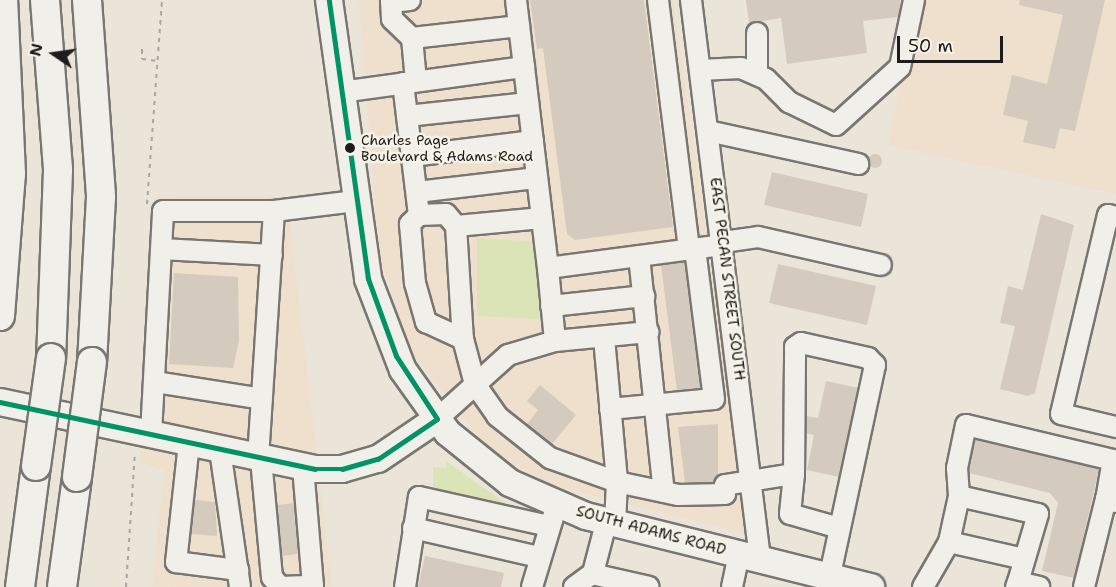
<!DOCTYPE html>
<style>
body{margin:0}
#map{position:relative;width:1116px;height:587px;overflow:hidden;background:#ebe4d9;font-family:"Shantell Sans",sans-serif}
div>[style]{position:absolute}
[style*='--x']{left:calc(var(--x)*1px);top:calc(var(--y)*1px);width:calc(var(--w)*1px);rotate:calc(var(--a)*1deg)}
.built>*{inset:0;background:#eee0cc}
.green>*{inset:0;background:#dae4b6}
.building>*{inset:0;background:#d4cbbe}
.round{border-radius:50%}
.path>*{height:2px;margin-top:-1px;transform-origin:0;background:repeating-linear-gradient(90deg,#a8a6a3 0 4.5px,transparent 0 9px)}
.roads{filter:drop-shadow(2px 0 #797671) drop-shadow(-2px 0 #797671) drop-shadow(0 2px #797671) drop-shadow(0 -2px #797671)}
.minor>*{height:20px;margin:-10px;padding:0 10px;transform-origin:10px;border-radius:10px;background:#f1efea}
.major>*{height:26px;margin:-13px;padding:0 13px;transform-origin:13px;border-radius:13px;background:#f1efea}
.highway>*{height:28px;margin:-14px;padding:0 14px;transform-origin:14px;border-radius:14px;background:#f1efea}
.bridges{filter:drop-shadow(2px 0 #797671) drop-shadow(-2px 0 #797671) drop-shadow(0 2px #797671) drop-shadow(0 -2px #797671)}
.highway-bridge>*{height:28px;margin:-14px;padding:0 14px;transform-origin:14px;border-radius:14px;background:#f1efea}
.bus-1>*{height:4.5px;margin:-2.25px;padding:0 2.25px;transform-origin:2.25px;border-radius:2.25px;background:#009365}
.dots>*{width:16px;height:16px;translate:-50% -50%;box-sizing:border-box;border:3px solid #f7f3e8;border-radius:50%}
span{translate:-50% -50%;white-space:nowrap;text-align:center;line-height:1.15;-webkit-text-stroke:5px #f7f3e8;paint-order:stroke}
.bus-label{font-size:14px;color:#1c1c1c}
.left{translate:0 -50%;text-align:left}
.street-label{font-size:15px;color:#1c1c1c}
.north{position:absolute;left:24px;top:24px;width:60px;height:60px;-webkit-text-stroke:4px #f7f3e8;paint-order:stroke;rotate:283deg;font-size:16px;font-weight:700;line-height:24px;text-align:center;color:#1c1c1c}
.north::after{content:'';display:block;margin:auto;width:21px;height:27px;background:#1c1c1c;clip-path:polygon(50% 0,100% 100%,50% 72%,0 100%)}
.scale{position:absolute;left:897px;top:36px;width:106px;height:27px;box-sizing:border-box;border:3px solid #1c1c1c;border-top:0;padding-left:8px;font-size:18px;line-height:21px;white-space:nowrap;color:#1c1c1c;-webkit-text-stroke:4px #f7f3e8;paint-order:stroke}
</style>
<div id="map">
<div class="built">
<div style="clip-path:polygon(359px 0,673px 0,749px 534px,553px 486px,487px 448px,408px 348px,379px 250px)"></div>
<div style="clip-path:polygon(920px 0,1116px 0,1116px 194px,888px 145px)"></div>
<div style="clip-path:polygon(157px 195px,287px 197px,332px 587px,152px 586px,164px 470px,140px 462px)"></div>
</div>
<div class="green">
<div style="clip-path:polygon(477px 238px,538px 242px,539px 319px,477px 316px)"></div>
<div style="clip-path:polygon(446px 461px,508px 505px,433px 490px,433px 467px,446px 468px)"></div>
</div>
<div class="building">
<div style="clip-path:polygon(530px 0,644px 0,673px 227px,575px 240px,567px 234px,543px 48px,537px 49px)"></div>
<div style="clip-path:polygon(746px 0,900px 0,900px 6px,898px 17px,863px 21px,867px 53px,787px 64px,781px 18px,749px 23px)"></div>
<div style="clip-path:polygon(1020px 0,1105px 0,1075px 131px,1060px 128px,1055px 149px,1023px 142px,1028px 121px,1003px 115px,1012px 75px,1047px 84px,1063px 15px,1019px 5px)"></div>
<div class="round" style="left:868px;top:154px;width:14px;height:14px"></div>
<div style="clip-path:polygon(772px 172px,868px 194px,861px 227px,764px 205px)"></div>
<div style="clip-path:polygon(1041px 214px,1074px 225px,1035px 393px,1028px 396px,1000px 389px,1015px 326px,1000px 323px,1008px 286px,1023px 290px)"></div>
<div style="clip-path:polygon(685px 262px,701px 388px,677px 391px,661px 265px)"></div>
<div style="clip-path:polygon(778px 264px,876px 286px,867px 325px,769px 303px)"></div>
<div style="clip-path:polygon(174px 273px,238px 277px,239px 341px,233px 368px,169px 364px)"></div>
<div style="clip-path:polygon(826px 381px,858px 388px,839px 477px,807px 470px,814px 435px,806px 433px,806px 416px,818px 418px)"></div>
<div style="clip-path:polygon(540px 385px,576px 415px,552px 444px,527px 424px,538px 410px,527px 401px)"></div>
<div style="clip-path:polygon(718px 424px,718px 475px,714px 482px,685px 483px,678px 427px)"></div>
<div style="clip-path:polygon(975px 440px,1099px 469px,1074px 578px,1042px 571px,1058px 503px,1050px 493px,969px 473px)"></div>
<div style="clip-path:polygon(195px 500px,215px 502px,217px 536px,191px 534px)"></div>
<div style="clip-path:polygon(294px 503px,298px 554px,282px 556px,277px 505px)"></div>
<div style="clip-path:polygon(425px 556px,504px 573px,501px 587px,418px 587px)"></div>
</div>
<div class="path">
<div style="--x:142;--y:49;--w:10;--a:90"></div>
<div style="--x:142;--y:59;--w:16;--a:7"></div>
<div style="--x:147;--y:204;--w:205;--a:-85.8"></div>
<div style="--x:126;--y:587;--w:135;--a:-86.2"></div>
</div>
<div class="roads">
<div class="minor">
<div style="--x:391;--y:0;--w:19;--a:87"></div>
<div style="--x:392;--y:19;--w:28;--a:44"></div>
<div style="--x:412;--y:38;--w:43;--a:84.7"></div>
<div style="--x:516;--y:0;--w:270;--a:83.2"></div>
<div style="--x:658;--y:0;--w:252;--a:82.9"></div>
<div style="--x:691;--y:0;--w:563;--a:82.96"></div>
<div style="--x:391;--y:2;--w:19;--a:-6"></div>
<div style="--x:757;--y:33;--w:42;--a:90"></div>
<div style="--x:412;--y:38;--w:108;--a:-6.4"></div>
<div style="--x:700;--y:70;--w:41;--a:-2.8"></div>
<div style="--x:741;--y:68;--w:27;--a:24"></div>
<div style="--x:766;--y:79;--w:33;--a:45"></div>
<div style="--x:789;--y:102;--w:52;--a:26.1"></div>
<div style="--x:836;--y:125;--w:86;--a:-42.2"></div>
<div style="--x:900;--y:67;--w:68;--a:-78.2"></div>
<div style="--x:403;--y:83;--w:133;--a:83.1"></div>
<div style="--x:419;--y:215;--w:27;--a:-2"></div>
<div style="--x:446;--y:214;--w:16;--a:50"></div>
<div style="--x:341;--y:92;--w:185;--a:-7.8"></div>
<div style="--x:407;--y:116;--w:122;--a:-6.1"></div>
<div style="--x:708;--y:131;--w:154;--a:12.4"></div>
<div style="--x:412;--y:156;--w:122;--a:-7.1"></div>
<div style="--x:417;--y:192;--w:121;--a:-6.7"></div>
<div style="--x:274;--y:211;--w:82;--a:-7"></div>
<div style="--x:419;--y:215;--w:13;--a:135"></div>
<div style="--x:410;--y:224;--w:59;--a:85.2"></div>
<div style="--x:415;--y:283;--w:41;--a:74.2"></div>
<div style="--x:426;--y:322;--w:41;--a:24.7"></div>
<div style="--x:1116;--y:217;--w:8;--a:-166"></div>
<div style="--x:1108;--y:215;--w:204;--a:103.3"></div>
<div style="--x:1061;--y:414;--w:57;--a:13.3"></div>
<div style="--x:542;--y:218;--w:86;--a:174.7"></div>
<div style="--x:456;--y:226;--w:113;--a:86.5"></div>
<div style="--x:463;--y:339;--w:47;--a:75.1"></div>
<div style="--x:475;--y:384;--w:39;--a:55"></div>
<div style="--x:497;--y:416;--w:68;--a:38.4"></div>
<div style="--x:550;--y:458;--w:71;--a:19.7"></div>
<div style="--x:617;--y:482;--w:62;--a:12"></div>
<div style="--x:678;--y:495;--w:47;--a:-1.2"></div>
<div style="--x:725;--y:494;--w:9;--a:-90"></div>
<div style="--x:725;--y:485;--w:70;--a:-9.1"></div>
<div style="--x:794;--y:474;--w:127;--a:-89.5"></div>
<div style="--x:795;--y:347;--w:7;--a:-34"></div>
<div style="--x:801;--y:343;--w:69;--a:12.6"></div>
<div style="--x:868;--y:358;--w:10;--a:45"></div>
<div style="--x:875;--y:365;--w:215;--a:102.1"></div>
<div style="--x:723;--y:242;--w:35;--a:-8"></div>
<div style="--x:758;--y:237;--w:126;--a:12.8"></div>
<div style="--x:162;--y:249;--w:110;--a:3.1"></div>
<div style="--x:639;--y:256;--w:237;--a:84"></div>
<div style="--x:551;--y:306;--w:94;--a:-6.1"></div>
<div style="--x:604;--y:338;--w:145;--a:84.8"></div>
<div style="--x:617;--y:482;--w:43;--a:92.7"></div>
<div style="--x:555;--y:341;--w:73;--a:-95.5"></div>
<div style="--x:548;--y:268;--w:177;--a:-7.5"></div>
<div style="--x:155;--y:382;--w:108;--a:9"></div>
<div style="--x:610;--y:409;--w:104;--a:-5.5"></div>
<div style="--x:714;--y:399;--w:151;--a:-97.2"></div>
<div style="--x:437;--y:419;--w:96;--a:-42"></div>
<div style="--x:508;--y:355;--w:49;--a:-16.6"></div>
<div style="--x:555;--y:341;--w:94;--a:-5.5"></div>
<div style="--x:151;--y:434;--w:223;--a:-86.9"></div>
<div style="--x:163;--y:211;--w:111;--a:0"></div>
<div style="--x:274;--y:211;--w:248;--a:93.7"></div>
<div style="--x:189;--y:443;--w:120;--a:96.2"></div>
<div style="--x:176;--y:562;--w:63;--a:7.4"></div>
<div style="--x:220;--y:450;--w:138;--a:81.7"></div>
<div style="--x:261;--y:459;--w:119;--a:84.7"></div>
<div style="--x:272;--y:577;--w:13;--a:51"></div>
<div style="--x:280;--y:587;--w:33;--a:-2"></div>
<div style="--x:313;--y:586;--w:119;--a:-94.8"></div>
<div style="--x:794;--y:474;--w:40;--a:95.7"></div>
<div style="--x:790;--y:514;--w:51;--a:15.9"></div>
<div style="--x:959;--y:496;--w:28;--a:-94"></div>
<div style="--x:957;--y:468;--w:44;--a:-78.2"></div>
<div style="--x:966;--y:425;--w:151;--a:13.4"></div>
<div style="--x:1113;--y:460;--w:40;--a:100"></div>
<div style="--x:413;--y:528;--w:129;--a:13"></div>
<div style="--x:949;--y:542;--w:77;--a:12.8"></div>
<div style="--x:592;--y:574;--w:58;--a:12.8"></div>
<div style="--x:405;--y:587;--w:91;--a:-81.2"></div>
<div style="--x:419;--y:497;--w:133;--a:12.6"></div>
<div style="--x:532;--y:587;--w:76;--a:-73.2"></div>
<div style="--x:574;--y:587;--w:24;--a:-36"></div>
<div style="--x:593;--y:573;--w:52;--a:-75.4"></div>
<div style="--x:732;--y:587;--w:34;--a:-78"></div>
<div style="--x:923;--y:587;--w:52;--a:-60"></div>
<div style="--x:949;--y:542;--w:47;--a:-77.7"></div>
<div style="--x:959;--y:496;--w:81;--a:12.8"></div>
<div style="--x:1038;--y:514;--w:71;--a:106.4"></div>
<div style="--x:1016;--y:587;--w:5;--a:-68"></div>
<div style="--x:1018;--y:582;--w:22;--a:13"></div>
<div style="--x:1084;--y:587;--w:91;--a:-76"></div>
<div style="--x:1106;--y:499;--w:10;--a:17"></div>
</div>
<div class="major">
<div style="--x:329;--y:0;--w:282;--a:82"></div>
<div style="--x:368;--y:279;--w:97;--a:69"></div>
<div style="--x:403;--y:370;--w:77;--a:54.5"></div>
<div style="--x:448;--y:433;--w:80;--a:38.9"></div>
<div style="--x:510;--y:483;--w:83;--a:23.5"></div>
<div style="--x:586;--y:516;--w:294;--a:14"></div>
<div style="--x:0;--y:402;--w:322;--a:12"></div>
<div style="--x:315;--y:469;--w:27;--a:0"></div>
<div style="--x:342;--y:469;--w:37;--a:-16"></div>
<div style="--x:378;--y:459;--w:71;--a:-34.1"></div>
</div>
<div class="highway">
<div style="--x:45;--y:0;--w:170;--a:85.6"></div>
<div style="--x:58;--y:170;--w:188;--a:92.1"></div>
<div style="--x:87;--y:0;--w:197;--a:85.9"></div>
<div style="--x:101;--y:197;--w:165;--a:93.1"></div>
<div style="--x:0;--y:316;--w:142;--a:-85.6"></div>
<div style="--x:11;--y:174;--w:174;--a:-92.6"></div>
<div style="--x:20;--y:587;--w:122;--a:-82.5"></div>
<div style="--x:62;--y:587;--w:111;--a:-82.2"></div>
</div>
</div>
<div class="bridges">
<div class="highway-bridge">
<div style="--x:36;--y:466;--w:109;--a:-82.1"></div>
<div style="--x:77;--y:477;--w:116;--a:-82.6"></div>
</div>
</div>
<div class="bus-1">
<div style="--x:0;--y:402;--w:322;--a:12"></div>
<div style="--x:315;--y:469;--w:27;--a:0"></div>
<div style="--x:342;--y:469;--w:37;--a:-16"></div>
<div style="--x:378;--y:459;--w:71;--a:-34.1"></div>
<div style="--x:437;--y:419;--w:75;--a:-123.1"></div>
<div style="--x:396;--y:356;--w:82;--a:-110"></div>
<div style="--x:368;--y:279;--w:282;--a:-98"></div>
</div>
<div class="dots">
<div style="left:350px;top:148px;background:#1c1c1c"></div>
</div>
<div class="bus-label">
<span class="left" style="left:361px;top:148px">Charles Page<br>Boulevard &amp; Adams Road</span>
</div>
<div class="street-label">
<span style="left:727px;top:279px;rotate:83deg">EAST PECAN STREET SOUTH</span>
<span style="left:651px;top:531px;rotate:15deg">SOUTH ADAMS ROAD</span>
</div>
<div class="north">N</div>
<div class="scale">50 m</div>
</div>
